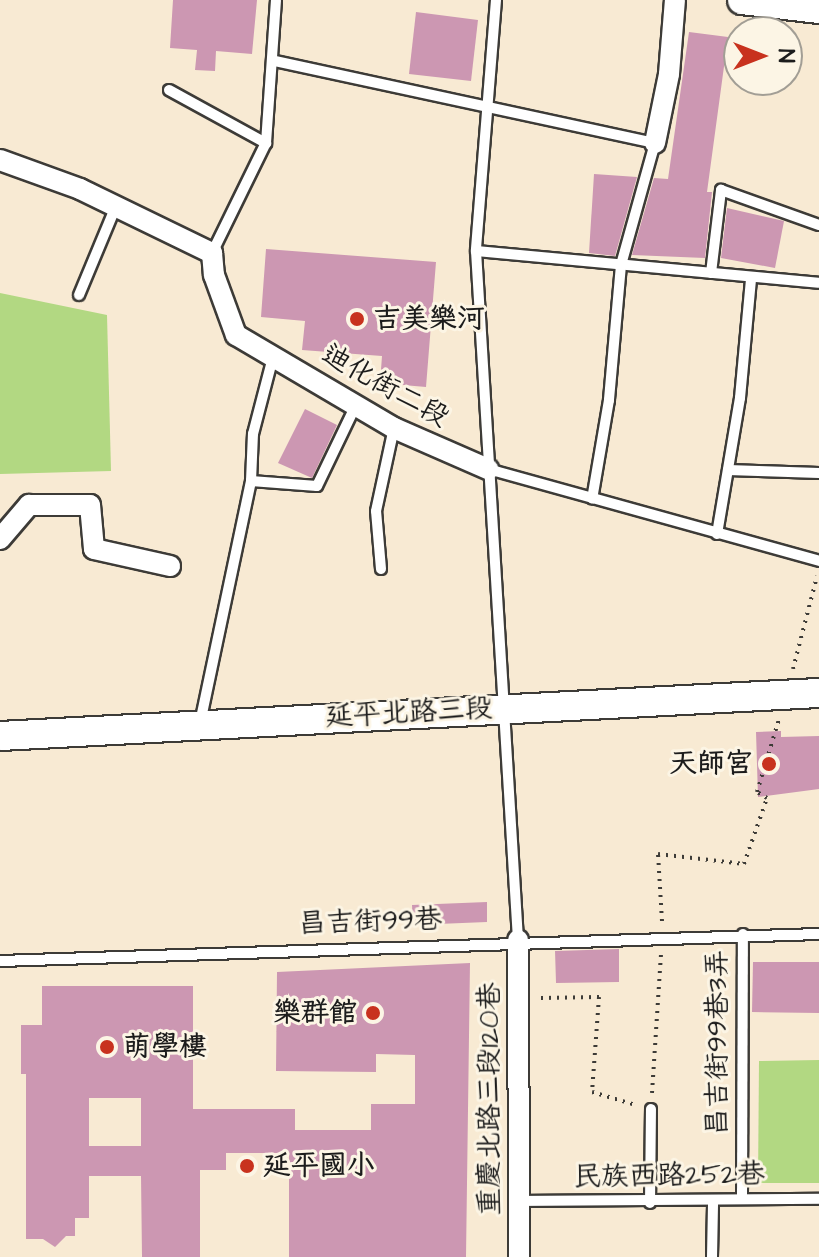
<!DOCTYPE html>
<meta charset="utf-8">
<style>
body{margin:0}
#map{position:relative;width:819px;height:1257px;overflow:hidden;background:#f8ead3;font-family:"Architects Daughter","LXGW WenKai TC",sans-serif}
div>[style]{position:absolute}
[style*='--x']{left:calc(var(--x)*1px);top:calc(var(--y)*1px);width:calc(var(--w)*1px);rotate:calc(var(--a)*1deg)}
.green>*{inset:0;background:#b2d882}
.building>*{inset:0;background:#cc97b2}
.path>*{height:4px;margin-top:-2px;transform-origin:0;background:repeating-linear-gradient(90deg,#3d3b37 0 2px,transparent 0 8px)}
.roads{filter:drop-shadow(2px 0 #3d3b37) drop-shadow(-2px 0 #3d3b37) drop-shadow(0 2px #3d3b37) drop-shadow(0 -2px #3d3b37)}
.lane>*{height:10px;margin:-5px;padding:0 5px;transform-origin:5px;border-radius:5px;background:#fff}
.street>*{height:20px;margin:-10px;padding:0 10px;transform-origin:10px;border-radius:10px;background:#fff}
.secondary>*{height:28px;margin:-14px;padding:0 14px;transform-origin:14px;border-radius:14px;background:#fff}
.dots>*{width:22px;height:22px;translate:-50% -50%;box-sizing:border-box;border:4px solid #fcf5e5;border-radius:50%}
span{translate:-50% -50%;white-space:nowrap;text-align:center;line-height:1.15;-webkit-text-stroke:6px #fcf5e5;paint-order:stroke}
.poi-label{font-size:28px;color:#1c1c1c;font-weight:700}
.left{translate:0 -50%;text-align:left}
.right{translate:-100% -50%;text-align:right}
.street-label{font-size:28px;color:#1c1c1c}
.north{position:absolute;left:723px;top:16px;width:80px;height:80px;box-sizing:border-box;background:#fcf5e5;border:2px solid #a29e95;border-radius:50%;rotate:90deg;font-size:22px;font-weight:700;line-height:32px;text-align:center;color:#1c1c1c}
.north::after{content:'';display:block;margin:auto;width:28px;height:36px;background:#c8321e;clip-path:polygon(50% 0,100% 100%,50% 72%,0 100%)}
</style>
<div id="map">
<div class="green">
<div style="clip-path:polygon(0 293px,107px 315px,111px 471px,0 474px)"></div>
<div style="clip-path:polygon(819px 1060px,819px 1183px,758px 1183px,759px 1061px)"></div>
</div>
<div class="building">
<div style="clip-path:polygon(173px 0,257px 0,252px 54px,216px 51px,215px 71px,195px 70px,197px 50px,170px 48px)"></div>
<div style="clip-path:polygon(416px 12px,478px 20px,471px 81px,409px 74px)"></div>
<div style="clip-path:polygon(689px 32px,728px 37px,707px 192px,712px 192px,705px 258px,632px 255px,654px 178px,668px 179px)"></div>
<div style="clip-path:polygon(594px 174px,637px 177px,615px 256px,589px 253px)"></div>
<div style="clip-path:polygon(727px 208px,784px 221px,775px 268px,721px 258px)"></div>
<div style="clip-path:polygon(266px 249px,436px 262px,426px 387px,380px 383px,382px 356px,302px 350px,305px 321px,261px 317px)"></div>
<div style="clip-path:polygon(305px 409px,337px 425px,312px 478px,278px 463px)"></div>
<div style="clip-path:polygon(781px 731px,781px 737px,819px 736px,819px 789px,758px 797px,756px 732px)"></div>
<div style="clip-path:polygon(487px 902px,487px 922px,413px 925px,412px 905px)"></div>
<div style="clip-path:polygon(619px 949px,619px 982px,556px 983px,555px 951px)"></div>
<div style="clip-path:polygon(753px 962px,819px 962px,819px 1013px,752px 1012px)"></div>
<div style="clip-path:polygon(evenodd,470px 963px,466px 1257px,289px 1257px,289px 1153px,226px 1153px,226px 1170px,200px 1170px,200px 1257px,142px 1257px,141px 1176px,89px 1176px,89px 1218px,75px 1218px,75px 1236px,66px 1236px,55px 1247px,43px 1239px,26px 1239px,26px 1074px,21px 1074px,21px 1025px,42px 1025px,42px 986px,193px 986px,193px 1109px,295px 1109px,295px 1130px,371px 1130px,371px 1104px,415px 1104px,415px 1055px,376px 1054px,376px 1072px,276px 1071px,277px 972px,470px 963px,89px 1098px,141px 1098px,141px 1146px,89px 1146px,89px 1098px)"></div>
</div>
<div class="path">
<div style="--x:793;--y:669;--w:96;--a:-75.5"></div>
<div style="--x:662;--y:921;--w:67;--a:-93.4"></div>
<div style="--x:658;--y:854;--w:87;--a:6.6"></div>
<div style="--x:744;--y:864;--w:70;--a:-70.8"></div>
<div style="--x:767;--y:798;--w:12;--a:-149"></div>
<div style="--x:757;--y:792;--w:76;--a:-73.2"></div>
<div style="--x:541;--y:998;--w:58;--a:-1"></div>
<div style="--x:599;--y:997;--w:95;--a:94.2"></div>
<div style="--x:592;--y:1092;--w:46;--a:16.5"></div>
<div style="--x:652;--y:1093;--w:139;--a:-86.3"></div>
</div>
<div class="roads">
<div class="lane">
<div style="--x:496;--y:0;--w:252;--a:94.6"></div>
<div style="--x:476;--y:251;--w:690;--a:86.51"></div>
<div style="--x:275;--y:61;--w:389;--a:12.2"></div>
<div style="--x:655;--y:143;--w:127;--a:105.6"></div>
<div style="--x:621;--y:265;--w:136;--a:95.1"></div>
<div style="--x:609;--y:400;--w:100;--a:99.7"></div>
<div style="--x:169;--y:90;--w:111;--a:28.7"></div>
<div style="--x:476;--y:251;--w:344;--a:5.3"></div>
<div style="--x:212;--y:253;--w:123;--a:-63.9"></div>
<div style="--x:266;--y:143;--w:143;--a:-86"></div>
<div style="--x:711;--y:273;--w:84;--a:-83.1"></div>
<div style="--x:721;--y:190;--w:104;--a:19.7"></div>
<div style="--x:79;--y:295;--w:96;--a:-67.4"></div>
<div style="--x:488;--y:469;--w:344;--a:15.5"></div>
<div style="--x:728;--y:470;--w:91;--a:1.9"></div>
<div style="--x:251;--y:481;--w:47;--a:-87.6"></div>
<div style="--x:253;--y:434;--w:80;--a:-75.4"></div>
<div style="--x:717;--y:534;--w:138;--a:-80.4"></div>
<div style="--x:740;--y:398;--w:120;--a:-84.7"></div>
<div style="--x:381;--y:569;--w:58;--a:-94.9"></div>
<div style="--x:376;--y:511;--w:85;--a:-77.8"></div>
<div style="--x:200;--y:723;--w:247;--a:-78.1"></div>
<div style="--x:251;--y:481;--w:66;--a:4.3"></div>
<div style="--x:317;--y:486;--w:90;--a:-64.3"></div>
<div style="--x:0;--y:961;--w:819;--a:-1.89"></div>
<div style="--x:742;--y:1199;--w:265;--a:-89.8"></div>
<div style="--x:519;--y:1201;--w:300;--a:-0.4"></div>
<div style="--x:650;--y:1203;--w:94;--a:-89.4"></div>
<div style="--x:712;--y:1257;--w:54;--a:-88.9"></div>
</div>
<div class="street">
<div style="--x:655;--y:143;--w:70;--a:-78.5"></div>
<div style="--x:669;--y:74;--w:74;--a:-85.4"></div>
<div style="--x:0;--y:160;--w:85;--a:19.9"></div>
<div style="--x:80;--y:189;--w:147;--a:25.9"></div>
<div style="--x:212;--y:253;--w:22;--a:85"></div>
<div style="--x:214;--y:275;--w:64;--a:69.9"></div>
<div style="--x:236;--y:335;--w:183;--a:30.5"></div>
<div style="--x:394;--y:428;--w:103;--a:23.6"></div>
<div style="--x:0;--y:539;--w:45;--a:-49.5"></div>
<div style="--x:29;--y:505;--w:61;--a:0"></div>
<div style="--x:90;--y:505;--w:44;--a:84.8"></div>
<div style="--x:94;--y:549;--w:78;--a:12.6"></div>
<div style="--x:518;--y:940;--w:317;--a:89.8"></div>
</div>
<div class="secondary">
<div style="--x:742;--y:0;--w:78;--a:6.7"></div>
<div style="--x:0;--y:736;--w:820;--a:-3.01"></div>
</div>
</div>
<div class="dots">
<div style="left:357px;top:319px;background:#c8321e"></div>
<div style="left:769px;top:764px;background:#c8321e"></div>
<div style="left:373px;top:1013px;background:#c8321e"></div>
<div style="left:107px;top:1047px;background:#c8321e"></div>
<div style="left:247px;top:1166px;background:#c8321e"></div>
</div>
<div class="poi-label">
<span class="left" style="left:373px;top:319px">吉美樂河</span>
<span class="right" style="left:753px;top:764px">天師宮</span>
<span class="right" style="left:357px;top:1013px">樂群館</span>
<span class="left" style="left:123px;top:1047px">萌學樓</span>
<span class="left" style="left:263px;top:1166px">延平國小</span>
</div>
<div class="street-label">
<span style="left:385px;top:386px;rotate:29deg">迪化街二段</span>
<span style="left:409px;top:713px;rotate:-3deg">延平北路三段</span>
<span style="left:370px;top:922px;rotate:-2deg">昌吉街99巷</span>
<span style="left:718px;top:1043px;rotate:-90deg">昌吉街99巷3弄</span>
<span style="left:490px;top:1099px;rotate:-90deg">重慶北路三段120巷</span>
<span style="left:669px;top:1176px;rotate:-1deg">民族西路252巷</span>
</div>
<div class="north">N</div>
</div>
